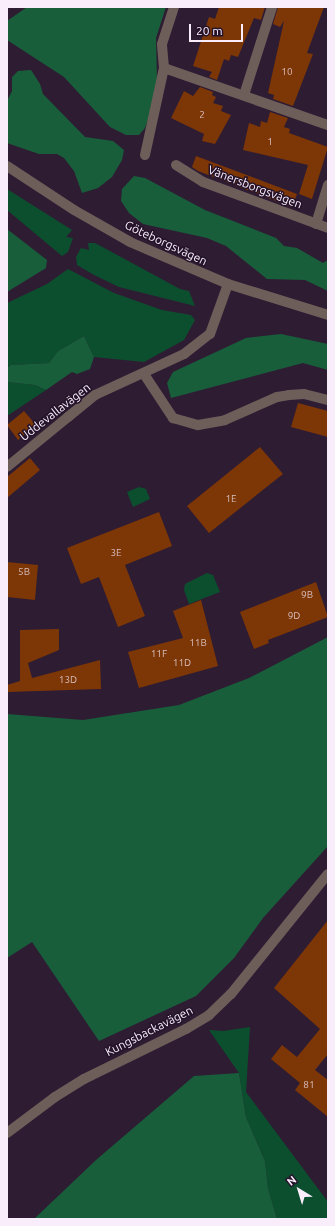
<!DOCTYPE html>
<meta charset="utf-8">
<style>
body{margin:0}
#map{position:relative;width:335px;height:1226px;overflow:hidden;background:#2e1c33;font-family:Ubuntu,sans-serif}
div>[style]{position:absolute}
[style*='--x']{left:calc(var(--x)*1px);top:calc(var(--y)*1px);width:calc(var(--w)*1px);rotate:calc(var(--a)*1deg)}
.green>*{inset:0;background:#0c4f2f}
.forest>*{inset:0;background:#185e3b}
.building>*{inset:0;background:#7d3606}
.service>*{height:10px;margin:-5px;padding:0 5px;transform-origin:5px;border-radius:5px;background:#6e5e5a}
.minor>*{height:10px;margin:-5px;padding:0 5px;transform-origin:5px;border-radius:5px;background:#6e5e5a}
.tertiary>*{height:10px;margin:-5px;padding:0 5px;transform-origin:5px;border-radius:5px;background:#6e5e5a}
span{translate:-50% -50%;white-space:nowrap;text-align:center;line-height:1.15;-webkit-text-stroke:3px #241329;paint-order:stroke}
.number-label{font-size:10px;color:#dabfbe}
.number-label span{-webkit-text-stroke-width:0}
.street-label{font-size:12px;color:#f9edfc}
.frame{position:absolute;inset:0;border:8px solid #f9edfc;pointer-events:none}
.north{position:absolute;left:279px;top:1170px;width:40px;height:40px;-webkit-text-stroke:3px #241329;paint-order:stroke;rotate:322deg;font-size:11px;font-weight:700;line-height:16px;text-align:center;color:#f9edfc}
.north::after{content:'';display:block;margin:auto;width:14px;height:18px;background:#f9edfc;clip-path:polygon(50% 0,100% 100%,50% 72%,0 100%)}
.scale{position:absolute;left:189px;top:24px;width:54px;height:18px;box-sizing:border-box;border:2px solid #f9edfc;border-top:0;padding-left:5px;font-size:12px;line-height:14px;white-space:nowrap;color:#f9edfc;-webkit-text-stroke:3px #241329;paint-order:stroke}
</style>
<div id="map">
<div class="green">
<div style="clip-path:polygon(7px 189px,72px 230px,66px 237px,73px 238px,68px 252px,62px 256px,7px 210px)"></div>
<div style="clip-path:polygon(88px 243px,95px 243px,180px 289px,189px 291px,195px 306px,119px 287px,94px 275px,77px 265px,76px 257px,81px 248px,89px 250px)"></div>
<div style="clip-path:polygon(68px 269px,114px 293px,162px 310px,191px 315px,195px 320px,184px 340px,144px 362px,94px 357px,84px 336px,58px 351px,49px 363px,11px 365px,7px 368px,7px 303px,47px 284px)"></div>
<div style="clip-path:polygon(7px 382px,35px 385px,46px 390px,7px 416px)"></div>
<div style="clip-path:polygon(139px 487px,146px 489px,150px 499px,133px 507px,127px 492px)"></div>
<div style="clip-path:polygon(207px 573px,213px 575px,220px 592px,189px 604px,184px 590px,185px 584px)"></div>
<div style="clip-path:polygon(250px 1027px,246px 1092px,328px 1202px,328px 1219px,277px 1219px,268px 1188px,265px 1161px,246px 1117px,239px 1073px,209px 1030px,223px 1031px)"></div>
</div>
<div class="forest">
<div style="clip-path:polygon(27px 7px,166px 7px,156px 38px,157px 81px,151px 112px,145px 128px,139px 135px,126px 135px,110px 127px,64px 77px,7px 40px,7px 21px)"></div>
<div style="clip-path:polygon(31px 70px,40px 84px,43px 94px,85px 137px,113px 141px,124px 150px,122px 160px,112px 177px,98px 188px,82px 193px,74px 171px,64px 158px,57px 154px,39px 154px,7px 143px,7px 101px,12px 91px,12px 77px,18px 71px)"></div>
<div style="clip-path:polygon(134px 176px,145px 178px,205px 210px,276px 238px,284px 246px,297px 248px,323px 263px,328px 260px,328px 291px,305px 280px,267px 279px,226px 246px,207px 238px,143px 224px,129px 213px,121px 201px,122px 189px)"></div>
<div style="clip-path:polygon(7px 229px,47px 260px,46px 268px,7px 292px)"></div>
<div style="clip-path:polygon(281px 334px,328px 344px,328px 370px,303px 363px,171px 398px,167px 383px,173px 372px,246px 338px)"></div>
<div style="clip-path:polygon(84px 336px,94px 357px,90px 369px,77px 374px,72px 372px,46px 390px,35px 385px,7px 382px,7px 368px,11px 365px,49px 363px,58px 351px)"></div>
<div style="clip-path:polygon(328px 637px,328px 846px,263px 918px,234px 958px,196px 996px,99px 1041px,32px 942px,7px 958px,7px 714px,83px 720px,179px 705px,249px 678px)"></div>
<div style="clip-path:polygon(239px 1073px,246px 1117px,265px 1161px,268px 1188px,277px 1219px,34px 1219px,96px 1160px,194px 1076px)"></div>
</div>
<div class="building">
<div style="clip-path:polygon(219px 7px,265px 7px,261px 20px,254px 18px,238px 57px,231px 55px,229px 61px,224px 59px,217px 80px,209px 77px,212px 72px,193px 66px,209px 17px,215px 19px)"></div>
<div style="clip-path:polygon(278px 7px,324px 7px,307px 53px,313px 54px,293px 106px,273px 99px,274px 95px,268px 93px,284px 21px,280px 27px,273px 24px)"></div>
<div style="clip-path:polygon(200px 87px,213px 92px,212px 95px,216px 97px,213px 103px,223px 106px,221px 111px,231px 115px,215px 144px,202px 141px,204px 134px,171px 118px,184px 91px,193px 96px)"></div>
<div style="clip-path:polygon(270px 112px,288px 118px,284px 127px,290px 129px,289px 133px,328px 147px,312px 199px,299px 194px,308px 165px,243px 150px,249px 123px,260px 127px,261px 121px,267px 123px)"></div>
<div style="clip-path:polygon(196px 156px,297px 194px,292px 207px,198px 171px,192px 167px)"></div>
<div style="clip-path:polygon(298px 403px,328px 411px,328px 437px,291px 427px)"></div>
<div style="clip-path:polygon(24px 411px,36px 425px,18px 440px,7px 425px)"></div>
<div style="clip-path:polygon(260px 447px,283px 474px,209px 533px,187px 506px)"></div>
<div style="clip-path:polygon(30px 458px,40px 470px,7px 498px,7px 477px)"></div>
<div style="clip-path:polygon(159px 512px,172px 546px,125px 565px,145px 616px,118px 627px,99px 577px,81px 584px,67px 548px)"></div>
<div style="clip-path:polygon(7px 562px,38px 565px,35px 600px,7px 597px)"></div>
<div style="clip-path:polygon(316px 582px,328px 617px,268px 640px,269px 643px,254px 649px,240px 612px)"></div>
<div style="clip-path:polygon(201px 600px,218px 666px,139px 688px,128px 652px,183px 638px,173px 611px)"></div>
<div style="clip-path:polygon(59px 629px,59px 650px,28px 663px,32px 678px,100px 660px,101px 689px,7px 692px,7px 685px,20px 681px,20px 630px)"></div>
<div style="clip-path:polygon(328px 920px,328px 1054px,315px 1070px,328px 1080px,328px 1117px,295px 1090px,300px 1083px,271px 1059px,282px 1045px,297px 1057px,320px 1029px,274px 988px)"></div>
</div>
<div class="service">
<div style="--x:164;--y:68;--w:174;--a:19.2"></div>
<div style="--x:244;--y:95;--w:92;--a:-72.3"></div>
<div style="--x:145;--y:155;--w:89;--a:-77.7"></div>
<div style="--x:164;--y:68;--w:24;--a:-95"></div>
<div style="--x:162;--y:44;--w:39;--a:-72"></div>
<div style="--x:316;--y:224;--w:41;--a:-72.9"></div>
<div style="--x:7;--y:467;--w:79;--a:-39.3"></div>
</div>
<div class="minor">
<div style="--x:176;--y:165;--w:32;--a:32"></div>
<div style="--x:203;--y:182;--w:133;--a:20.2"></div>
<div style="--x:144;--y:374;--w:53;--a:56.6"></div>
<div style="--x:173;--y:418;--w:26;--a:16"></div>
<div style="--x:198;--y:425;--w:27;--a:-10"></div>
<div style="--x:225;--y:420;--w:57;--a:-23.9"></div>
<div style="--x:277;--y:397;--w:12;--a:-9"></div>
<div style="--x:289;--y:395;--w:15;--a:-4"></div>
<div style="--x:304;--y:394;--w:25;--a:14"></div>
<div style="--x:68;--y:417;--w:35;--a:-39"></div>
<div style="--x:95;--y:395;--w:98;--a:-24.7"></div>
<div style="--x:184;--y:354;--w:33;--a:-38"></div>
<div style="--x:210;--y:334;--w:53;--a:-70.2"></div>
<div style="--x:7;--y:1133;--w:60;--a:-36.9"></div>
<div style="--x:55;--y:1097;--w:34;--a:-32"></div>
<div style="--x:84;--y:1079;--w:114;--a:-26.1"></div>
<div style="--x:186;--y:1029;--w:27;--a:-31"></div>
<div style="--x:209;--y:1015;--w:30;--a:-44"></div>
<div style="--x:231;--y:994;--w:154;--a:-51.1"></div>
</div>
<div class="tertiary">
<div style="--x:7;--y:166;--w:80;--a:33.3"></div>
<div style="--x:74;--y:210;--w:64;--a:29.7"></div>
<div style="--x:130;--y:242;--w:107;--a:23.2"></div>
<div style="--x:228;--y:284;--w:105;--a:17.2"></div>
</div>
<div class="number-label">
<span style="left:287px;top:72px">10</span>
<span style="left:202px;top:115px">2</span>
<span style="left:270px;top:142px">1</span>
<span style="left:231px;top:499px">1E</span>
<span style="left:116px;top:553px">3E</span>
<span style="left:24px;top:572px">5B</span>
<span style="left:307px;top:595px">9B</span>
<span style="left:294px;top:616px">9D</span>
<span style="left:198px;top:643px">11B</span>
<span style="left:159px;top:654px">11F</span>
<span style="left:182px;top:663px">11D</span>
<span style="left:68px;top:680px">13D</span>
<span style="left:309px;top:1085px">81</span>
</div>
<div class="street-label">
<span style="left:255px;top:187px;rotate:21deg">Vänersborgsvägen</span>
<span style="left:166px;top:243px;rotate:25deg">Göteborgsvägen</span>
<span style="left:55px;top:412px;rotate:-38deg">Uddevallavägen</span>
<span style="left:149px;top:1031px;rotate:-27deg">Kungsbackavägen</span>
</div>
<div class="frame"></div>
<div class="north">N</div>
<div class="scale">20 m</div>
</div>
